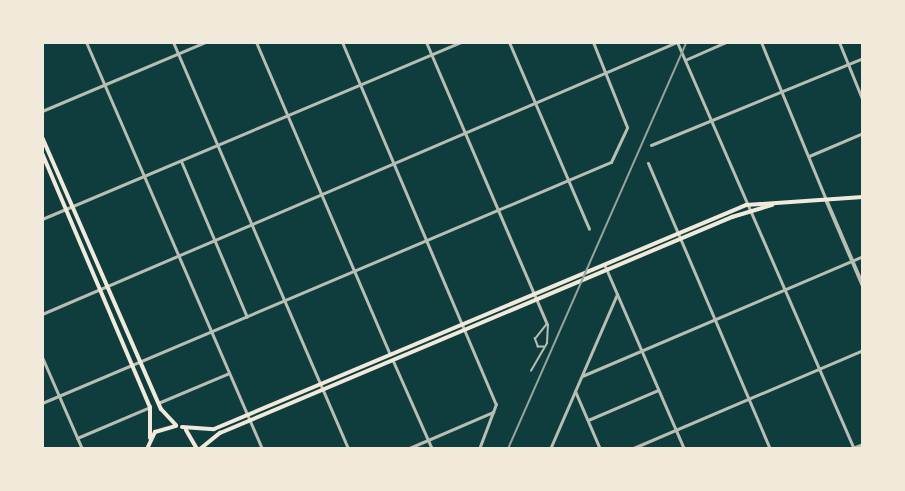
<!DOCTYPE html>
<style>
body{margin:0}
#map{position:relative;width:905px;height:491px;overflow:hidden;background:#0f3d3e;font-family:"Nunito Sans",sans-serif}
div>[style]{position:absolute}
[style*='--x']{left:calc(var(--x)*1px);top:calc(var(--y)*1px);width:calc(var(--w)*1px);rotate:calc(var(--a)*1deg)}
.service>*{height:1.5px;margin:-0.75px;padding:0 0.75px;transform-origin:0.75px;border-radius:0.75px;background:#b8beb3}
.minor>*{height:3px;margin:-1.5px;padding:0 1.5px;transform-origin:1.5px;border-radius:1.5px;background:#b8beb3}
.tertiary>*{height:4px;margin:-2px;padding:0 2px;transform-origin:2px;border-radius:2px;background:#b8beb3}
.secondary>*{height:4px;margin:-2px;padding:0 2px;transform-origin:2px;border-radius:2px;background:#f1e9da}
.rail>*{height:1.5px;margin:-0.75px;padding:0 0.75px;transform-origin:0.75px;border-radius:0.75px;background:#97a49c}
span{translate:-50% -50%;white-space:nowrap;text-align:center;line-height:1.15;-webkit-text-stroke:4.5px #f1e9da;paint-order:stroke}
.frame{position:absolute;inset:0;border:44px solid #f1e9da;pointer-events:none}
</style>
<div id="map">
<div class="service">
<div style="--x:544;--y:347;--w:6;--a:180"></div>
<div style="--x:538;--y:347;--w:9;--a:-111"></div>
<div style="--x:535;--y:339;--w:18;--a:-52"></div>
<div style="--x:531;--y:371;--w:32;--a:-60"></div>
<div style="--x:547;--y:343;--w:17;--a:-87"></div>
</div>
<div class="minor">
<div style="--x:86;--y:42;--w:443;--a:66.6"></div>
<div style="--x:173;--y:42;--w:443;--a:66.7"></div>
<div style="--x:256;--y:42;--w:340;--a:66.8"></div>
<div style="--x:342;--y:42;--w:393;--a:67"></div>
<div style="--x:496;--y:404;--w:48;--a:110.7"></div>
<div style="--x:426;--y:42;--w:307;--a:66.8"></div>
<div style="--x:509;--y:42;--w:203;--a:66.8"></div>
<div style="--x:677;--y:42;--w:444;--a:66.5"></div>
<div style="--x:761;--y:42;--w:171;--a:67.6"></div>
<div style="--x:839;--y:42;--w:64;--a:67.9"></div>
<div style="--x:685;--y:60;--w:45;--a:-23.7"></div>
<div style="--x:42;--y:111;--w:177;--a:-22.9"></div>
<div style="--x:651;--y:145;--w:229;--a:-22.3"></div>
<div style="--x:809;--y:156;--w:59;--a:-23.1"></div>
<div style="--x:181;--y:161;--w:169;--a:67.1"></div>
<div style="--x:648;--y:163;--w:311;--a:66.9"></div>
<div style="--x:42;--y:219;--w:455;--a:-22.9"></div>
<div style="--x:604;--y:264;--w:202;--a:66.6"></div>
<div style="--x:42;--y:314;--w:691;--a:-23.19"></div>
<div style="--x:42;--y:357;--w:100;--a:66.5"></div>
<div style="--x:393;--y:361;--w:96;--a:66.1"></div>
<div style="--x:582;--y:376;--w:306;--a:-23.1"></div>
<div style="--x:575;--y:391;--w:63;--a:66.7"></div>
<div style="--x:42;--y:403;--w:618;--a:-22.96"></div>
<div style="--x:611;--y:162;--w:38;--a:-65"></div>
<div style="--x:627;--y:127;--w:92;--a:-111.8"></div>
<div style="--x:158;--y:403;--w:77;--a:-22.9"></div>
<div style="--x:588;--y:420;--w:76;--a:-23.2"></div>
<div style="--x:77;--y:438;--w:79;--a:-23"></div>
<div style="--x:407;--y:449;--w:94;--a:-23.3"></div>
<div style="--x:550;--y:449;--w:169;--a:-66.6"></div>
<div style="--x:631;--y:449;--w:252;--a:-23.1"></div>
<div style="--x:850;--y:449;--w:14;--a:-21"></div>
</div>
<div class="tertiary">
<div style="--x:827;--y:202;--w:91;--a:66.8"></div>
</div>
<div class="secondary">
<div style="--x:42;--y:137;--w:297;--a:66.4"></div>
<div style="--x:161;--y:409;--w:22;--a:47"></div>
<div style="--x:42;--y:153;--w:276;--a:67"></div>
<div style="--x:150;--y:407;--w:31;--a:90"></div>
<div style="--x:182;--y:427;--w:32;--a:4"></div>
<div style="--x:214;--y:429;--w:577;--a:-22.83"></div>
<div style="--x:746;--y:205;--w:117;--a:-3.9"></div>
<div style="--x:186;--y:430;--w:22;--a:60"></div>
<div style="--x:147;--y:449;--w:19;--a:-65"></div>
<div style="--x:155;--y:432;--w:22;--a:-16"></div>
<div style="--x:200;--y:449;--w:26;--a:-39"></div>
<div style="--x:220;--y:433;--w:556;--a:-22.87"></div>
<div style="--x:732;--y:217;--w:42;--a:-16.7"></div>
</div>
<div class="rail">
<div style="--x:508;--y:449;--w:445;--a:-66.3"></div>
</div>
<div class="frame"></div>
</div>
